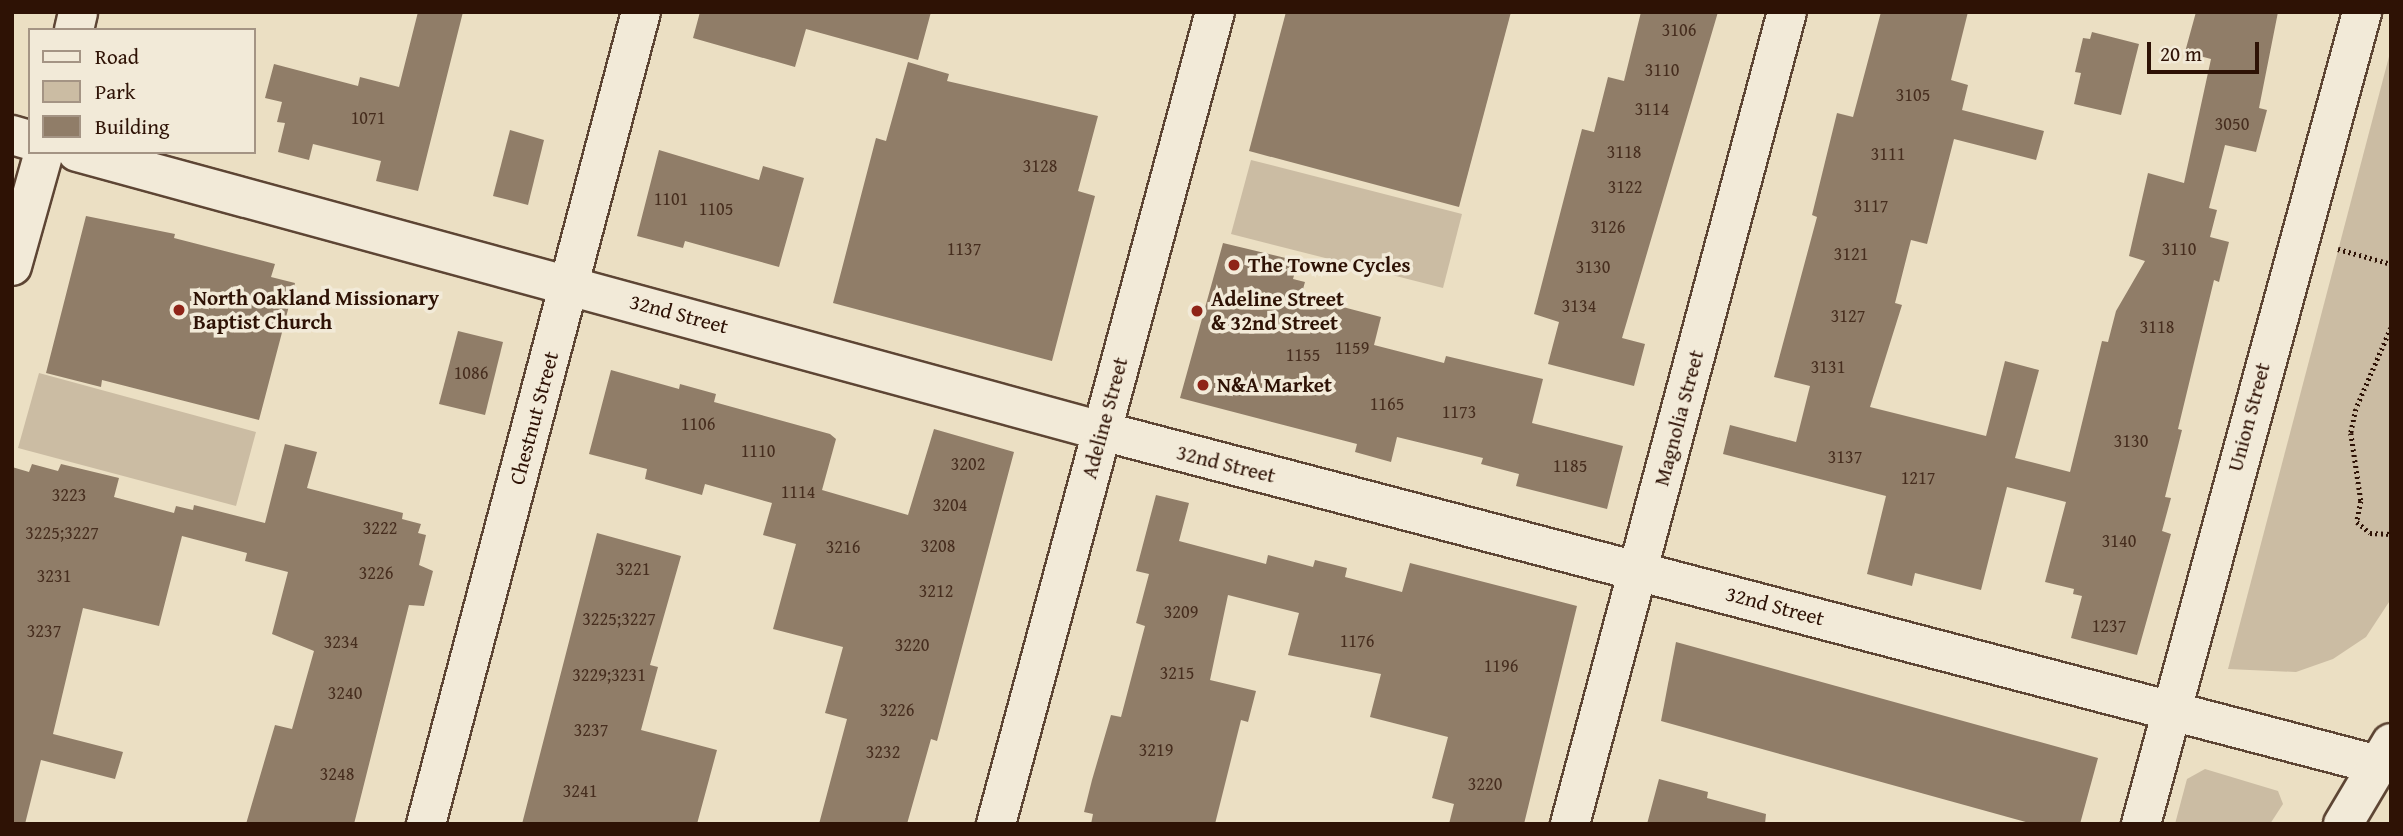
<!DOCTYPE html>
<style>
body{margin:0}
#map{position:relative;width:2403px;height:836px;overflow:hidden;background:#ebdfc3;font-family:"Gentium Book Plus",serif}
div>[style]{position:absolute}
[style*='--x']{left:calc(var(--x)*1px);top:calc(var(--y)*1px);width:calc(var(--w)*1px);rotate:calc(var(--a)*1deg)}
.green>*{inset:0;background:#cbbca3}
.building>*{inset:0;background:#907d68}
.path>*{height:4.5px;margin-top:-2.25px;transform-origin:0;background:repeating-linear-gradient(90deg,#2e1205 0 2px,transparent 0 5.5px)}
.roads{filter:drop-shadow(2px 0 #5d4534) drop-shadow(-2px 0 #5d4534) drop-shadow(0 2px #5d4534) drop-shadow(0 -2px #5d4534)}
.minor>*{height:38px;margin:-19px;padding:0 19px;transform-origin:19px;border-radius:19px;background:#f2ead8}
.tertiary>*{height:38px;margin:-19px;padding:0 19px;transform-origin:19px;border-radius:19px;background:#f2ead8}
.secondary>*{height:38px;margin:-19px;padding:0 19px;transform-origin:19px;border-radius:19px;background:#f2ead8}
.dots>*{width:19px;height:19px;translate:-50% -50%;box-sizing:border-box;border:4px solid #f2ead8;border-radius:50%}
span{translate:-50% -50%;white-space:nowrap;text-align:center;line-height:1.15;-webkit-text-stroke:7px #f2ead8;paint-order:stroke}
.number-label{font-size:18px;color:#462d1e}
.number-label span{-webkit-text-stroke-width:0}
.poi-label{font-size:21px;color:#2e1205;font-weight:700}
.left{translate:0 -50%;text-align:left}
.street-label{font-size:21px;color:#2e1205}
.frame{position:absolute;inset:0;border:14px solid #2e1205;pointer-events:none}
.legend{position:absolute;left:28px;top:28px;width:228px;height:126px;box-sizing:border-box;background:#f2ead8;border:2px solid #a49484;margin:0;padding:9px 12px;list-style:none;font-size:21px;color:#2e1205}
.legend li{display:flex;align-items:center;gap:14px;height:35px}
.legend b{width:35px;border:2px solid #a49484}
.scale{position:absolute;left:2147px;top:42px;width:112px;height:32px;box-sizing:border-box;border:4px solid #2e1205;border-top:0;padding-left:9px;font-size:21px;line-height:24px;white-space:nowrap;color:#2e1205;-webkit-text-stroke:5px #f2ead8;paint-order:stroke}
</style>
<div id="map">
<div class="green">
<div style="clip-path:polygon(2391px 49px,2391px 599px,2366px 637px,2333px 659px,2296px 672px,2228px 669px)"></div>
<div style="clip-path:polygon(1251px 160px,1462px 214px,1443px 288px,1231px 234px)"></div>
<div style="clip-path:polygon(39px 373px,256px 432px,236px 506px,18px 448px)"></div>
<div style="clip-path:polygon(2205px 769px,2278px 791px,2283px 804px,2270px 824px,2175px 824px,2187px 779px)"></div>
</div>
<div class="building">
<div style="clip-path:polygon(418px 12px,463px 12px,418px 191px,376px 181px,381px 161px,313px 144px,309px 160px,278px 152px,285px 123px,277px 122px,282px 102px,265px 98px,274px 64px,358px 86px,360px 77px,399px 87px)"></div>
<div style="clip-path:polygon(700px 12px,931px 12px,918px 60px,806px 29px,795px 67px,693px 38px)"></div>
<div style="clip-path:polygon(1286px 12px,1511px 12px,1459px 207px,1249px 151px)"></div>
<div style="clip-path:polygon(1641px 12px,1718px 12px,1622px 338px,1645px 344px,1634px 386px,1548px 364px,1559px 322px,1534px 314px,1582px 129px,1594px 132px,1608px 77px,1624px 81px)"></div>
<div style="clip-path:polygon(1881px 12px,1968px 12px,1951px 80px,1968px 85px,1962px 110px,2044px 131px,2036px 160px,1954px 139px,1927px 244px,1911px 240px,1895px 303px,1902px 305px,1870px 407px,1986px 436px,2005px 361px,2039px 370px,2015px 458px,2070px 472px,2102px 341px,2108px 342px,2116px 311px,2145px 261px,2129px 256px,2148px 173px,2184px 183px,2211px 59px,2185px 52px,2196px 12px,2278px 12px,2259px 108px,2267px 110px,2256px 152px,2225px 145px,2209px 208px,2217px 210px,2210px 237px,2229px 242px,2219px 282px,2214px 280px,2178px 429px,2182px 430px,2165px 497px,2171px 498px,2162px 531px,2171px 534px,2137px 655px,2071px 638px,2082px 596px,2073px 594px,2074px 589px,2045px 582px,2066px 502px,2007px 487px,1981px 590px,1915px 573px,1912px 586px,1867px 574px,1886px 496px,1723px 454px,1730px 425px,1796px 442px,1810px 386px,1774px 377px,1817px 217px,1812px 215px,1837px 113px,1853px 117px)"></div>
<div style="clip-path:polygon(2092px 32px,2139px 44px,2121px 115px,2074px 104px,2081px 73px,2075px 72px,2083px 38px,2090px 39px)"></div>
<div style="clip-path:polygon(908px 62px,949px 74px,947px 81px,1098px 116px,1078px 191px,1095px 196px,1052px 361px,833px 303px,876px 138px,886px 141px)"></div>
<div style="clip-path:polygon(510px 130px,544px 140px,528px 205px,493px 196px)"></div>
<div style="clip-path:polygon(659px 150px,759px 180px,763px 166px,804px 178px,779px 267px,685px 241px,683px 248px,637px 236px)"></div>
<div style="clip-path:polygon(86px 216px,175px 234px,174px 238px,275px 264px,271px 277px,295px 283px,259px 420px,102px 380px,101px 387px,46px 373px)"></div>
<div style="clip-path:polygon(1223px 243px,1298px 261px,1293px 279px,1305px 282px,1301px 296px,1381px 317px,1374px 345px,1444px 363px,1446px 356px,1543px 379px,1532px 423px,1623px 446px,1607px 509px,1516px 486px,1519px 474px,1481px 464px,1483px 458px,1397px 437px,1391px 462px,1355px 452px,1357px 444px,1180px 398px)"></div>
<div style="clip-path:polygon(458px 331px,503px 342px,485px 415px,439px 404px)"></div>
<div style="clip-path:polygon(611px 370px,679px 389px,680px 384px,716px 394px,714px 402px,830px 434px,836px 439px,822px 490px,908px 515px,934px 429px,1014px 452px,937px 741px,931px 739px,907px 824px,819px 824px,847px 719px,825px 713px,843px 647px,773px 629px,796px 544px,763px 535px,772px 503px,705px 484px,702px 495px,645px 479px,647px 469px,589px 454px)"></div>
<div style="clip-path:polygon(285px 444px,317px 452px,307px 488px,403px 513px,402px 519px,421px 524px,418px 533px,426px 535px,419px 565px,433px 571px,424px 606px,409px 605px,354px 824px,246px 824px,275px 725px,292px 729px,314px 651px,272px 634px,288px 572px,245px 561px,247px 553px,182px 536px,159px 626px,83px 608px,53px 734px,123px 752px,115px 779px,41px 760px,25px 824px,12px 824px,12px 467px,29px 472px,32px 464px,58px 471px,61px 464px,119px 478px,114px 497px,174px 513px,176px 506px,193px 510px,194px 505px,265px 523px)"></div>
<div style="clip-path:polygon(1156px 495px,1189px 503px,1179px 541px,1266px 564px,1268px 555px,1313px 567px,1315px 560px,1347px 568px,1345px 577px,1402px 592px,1410px 563px,1577px 606px,1524px 824px,1449px 824px,1454px 804px,1432px 798px,1448px 737px,1370px 717px,1381px 674px,1288px 655px,1299px 613px,1228px 595px,1210px 680px,1256px 691px,1248px 722px,1241px 720px,1215px 824px,1091px 824px,1093px 814px,1084px 812px,1092px 780px,1111px 715px,1121px 717px,1145px 626px,1136px 623px,1149px 574px,1136px 571px)"></div>
<div style="clip-path:polygon(597px 533px,681px 556px,650px 665px,658px 667px,641px 730px,717px 750px,697px 824px,522px 824px)"></div>
<div style="clip-path:polygon(1676px 642px,2098px 758px,2080px 824px,2033px 824px,1661px 721px)"></div>
<div style="clip-path:polygon(1659px 779px,1708px 792px,1707px 798px,1766px 814px,1765px 824px,1647px 824px)"></div>
</div>
<div class="path">
<div style="--x:2338;--y:249;--w:55;--a:15.8"></div>
<div style="--x:2391;--y:328;--w:88;--a:113.4"></div>
<div style="--x:2356;--y:409;--w:25;--a:102"></div>
<div style="--x:2351;--y:433;--w:69;--a:81.6"></div>
<div style="--x:2361;--y:501;--w:21;--a:101"></div>
<div style="--x:2357;--y:522;--w:17;--a:40"></div>
<div style="--x:2370;--y:533;--w:21;--a:3"></div>
</div>
<div class="roads">
<div class="minor">
<div style="--x:74;--y:30;--w:18;--a:-77"></div>
<div style="--x:12;--y:135;--w:19;--a:16"></div>
<div style="--x:77;--y:152;--w:1062;--a:15.23"></div>
<div style="--x:1102;--y:431;--w:1319;--a:14.67"></div>
<div style="--x:12;--y:266;--w:118;--a:-74.3"></div>
<div style="--x:426;--y:824;--w:840;--a:-75.17"></div>
<div style="--x:1570;--y:824;--w:840;--a:-75.04"></div>
<div style="--x:2141;--y:824;--w:842;--a:-74.77"></div>
</div>
<div class="tertiary">
<div style="--x:2343;--y:824;--w:94;--a:-59.3"></div>
</div>
<div class="secondary">
<div style="--x:996;--y:824;--w:841;--a:-74.91"></div>
</div>
</div>
<div class="dots">
<div style="left:1234px;top:265px;background:#8f2418"></div>
<div style="left:179px;top:310px;background:#8f2418"></div>
<div style="left:1197px;top:311px;background:#8f2418"></div>
<div style="left:1203px;top:385px;background:#8f2418"></div>
</div>
<div class="number-label">
<span style="left:1679px;top:30px">3106</span>
<span style="left:1662px;top:70px">3110</span>
<span style="left:1913px;top:95px">3105</span>
<span style="left:1652px;top:109px">3114</span>
<span style="left:368px;top:118px">1071</span>
<span style="left:2232px;top:124px">3050</span>
<span style="left:1624px;top:152px">3118</span>
<span style="left:1888px;top:154px">3111</span>
<span style="left:1040px;top:166px">3128</span>
<span style="left:1625px;top:187px">3122</span>
<span style="left:671px;top:199px">1101</span>
<span style="left:1871px;top:206px">3117</span>
<span style="left:716px;top:209px">1105</span>
<span style="left:1608px;top:227px">3126</span>
<span style="left:964px;top:249px">1137</span>
<span style="left:2179px;top:249px">3110</span>
<span style="left:1851px;top:254px">3121</span>
<span style="left:1593px;top:267px">3130</span>
<span style="left:1579px;top:306px">3134</span>
<span style="left:1848px;top:316px">3127</span>
<span style="left:2157px;top:327px">3118</span>
<span style="left:1352px;top:348px">1159</span>
<span style="left:1303px;top:355px">1155</span>
<span style="left:1828px;top:367px">3131</span>
<span style="left:471px;top:373px">1086</span>
<span style="left:1387px;top:404px">1165</span>
<span style="left:1459px;top:412px">1173</span>
<span style="left:698px;top:424px">1106</span>
<span style="left:2131px;top:441px">3130</span>
<span style="left:758px;top:451px">1110</span>
<span style="left:1845px;top:457px">3137</span>
<span style="left:968px;top:464px">3202</span>
<span style="left:1570px;top:466px">1185</span>
<span style="left:1918px;top:478px">1217</span>
<span style="left:798px;top:492px">1114</span>
<span style="left:69px;top:495px">3223</span>
<span style="left:950px;top:505px">3204</span>
<span style="left:380px;top:528px">3222</span>
<span style="left:62px;top:533px">3225;3227</span>
<span style="left:2119px;top:541px">3140</span>
<span style="left:938px;top:546px">3208</span>
<span style="left:843px;top:547px">3216</span>
<span style="left:633px;top:569px">3221</span>
<span style="left:376px;top:573px">3226</span>
<span style="left:54px;top:576px">3231</span>
<span style="left:936px;top:591px">3212</span>
<span style="left:1181px;top:612px">3209</span>
<span style="left:619px;top:619px">3225;3227</span>
<span style="left:2109px;top:626px">1237</span>
<span style="left:44px;top:631px">3237</span>
<span style="left:1357px;top:641px">1176</span>
<span style="left:341px;top:642px">3234</span>
<span style="left:912px;top:645px">3220</span>
<span style="left:1501px;top:666px">1196</span>
<span style="left:1177px;top:673px">3215</span>
<span style="left:609px;top:675px">3229;3231</span>
<span style="left:345px;top:693px">3240</span>
<span style="left:897px;top:710px">3226</span>
<span style="left:591px;top:730px">3237</span>
<span style="left:1156px;top:750px">3219</span>
<span style="left:883px;top:752px">3232</span>
<span style="left:337px;top:774px">3248</span>
<span style="left:1485px;top:784px">3220</span>
<span style="left:580px;top:791px">3241</span>
</div>
<div class="poi-label">
<span class="left" style="left:1248px;top:265px">The Towne Cycles</span>
<span class="left" style="left:193px;top:310px">North Oakland Missionary<br>Baptist Church</span>
<span class="left" style="left:1211px;top:311px">Adeline Street<br>&amp; 32nd Street</span>
<span class="left" style="left:1217px;top:385px">N&amp;A Market</span>
</div>
<div class="street-label">
<span style="left:679px;top:314px;rotate:15deg">32nd Street</span>
<span style="left:2249px;top:417px;rotate:-75deg">Union Street</span>
<span style="left:534px;top:418px;rotate:-75deg">Chestnut Street</span>
<span style="left:1105px;top:418px;rotate:-75deg">Adeline Street</span>
<span style="left:1679px;top:418px;rotate:-75deg">Magnolia Street</span>
<span style="left:1226px;top:464px;rotate:14deg">32nd Street</span>
<span style="left:1775px;top:606px;rotate:15deg">32nd Street</span>
</div>
<div class="frame"></div>
<ul class="legend">
<li><b style="height:9px;background:#f2ead8"></b>Road</li>
<li><b style="height:19px;background:#cbbca3"></b>Park</li>
<li><b style="height:19px;background:#907d68"></b>Building</li>
</ul>
<div class="scale">20 m</div>
</div>
